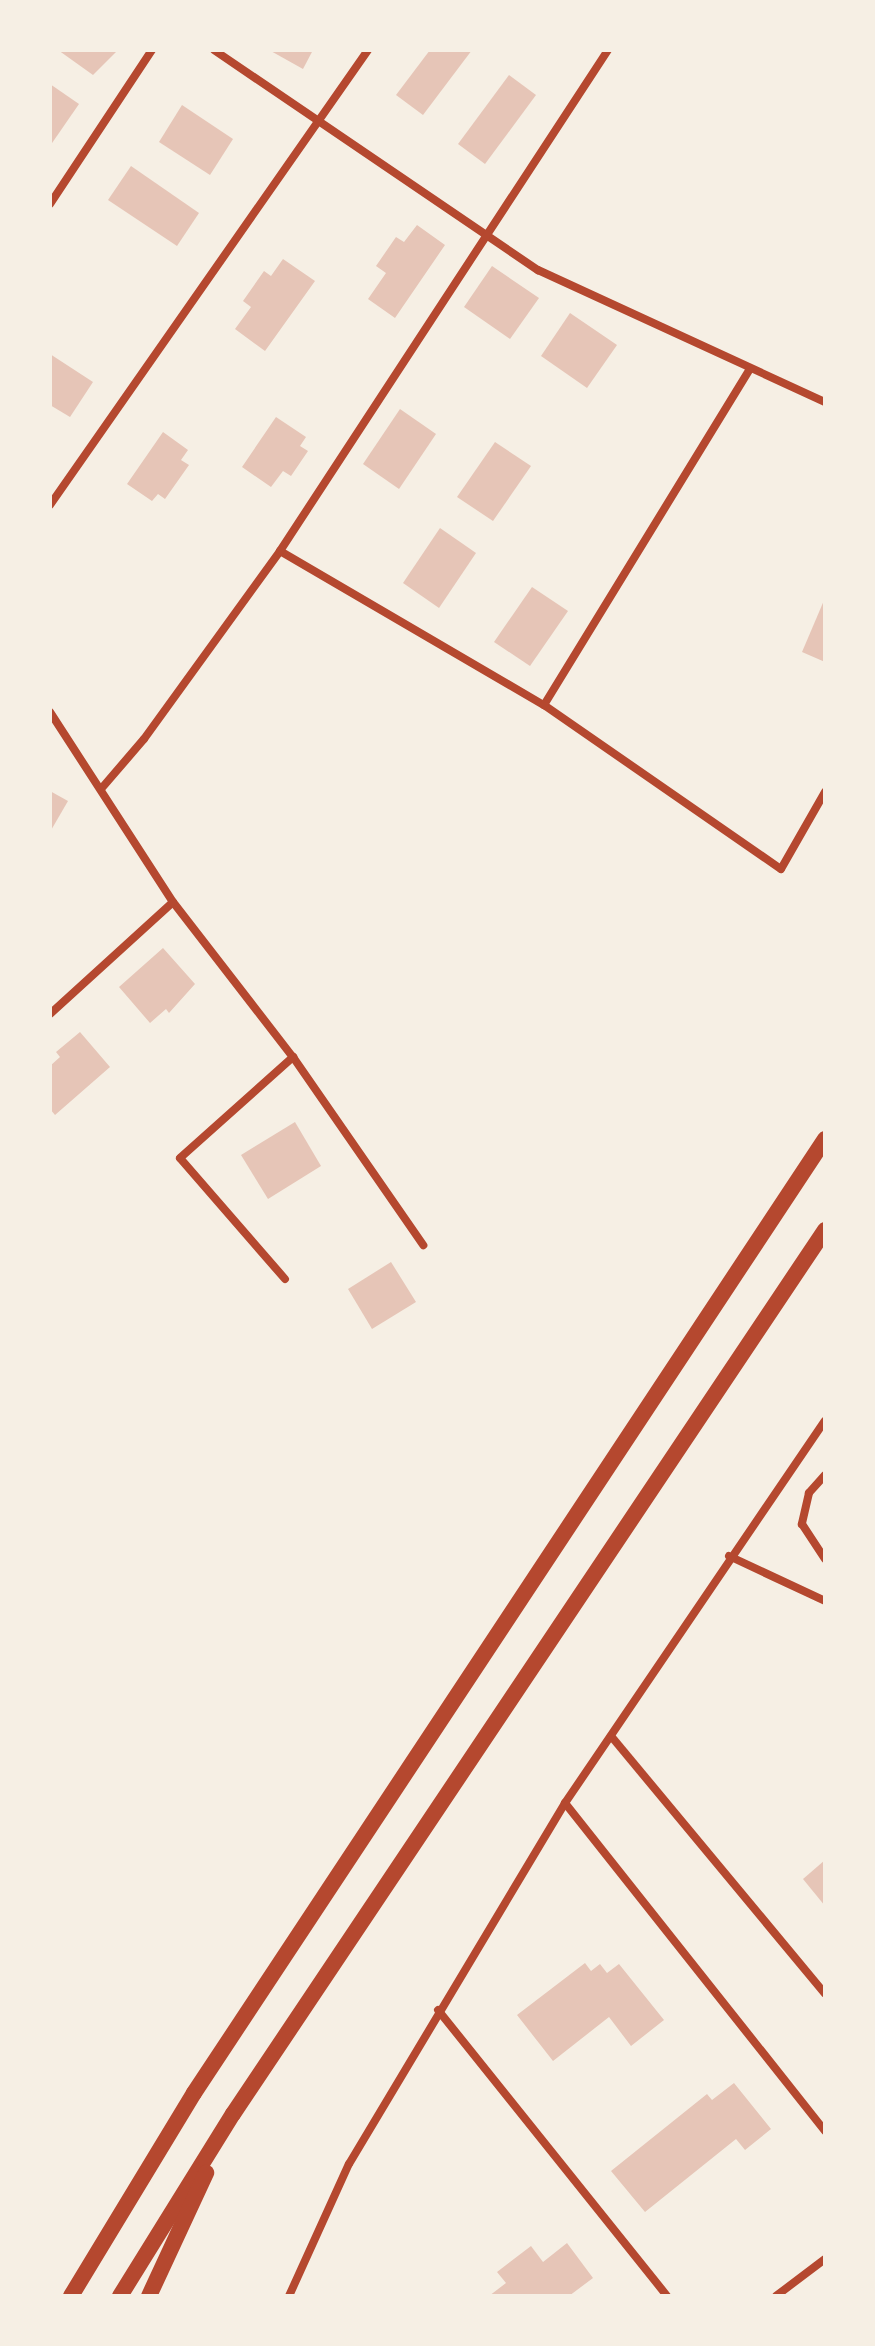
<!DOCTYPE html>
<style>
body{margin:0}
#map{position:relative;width:875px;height:2346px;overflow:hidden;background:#f6efe4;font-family:Mulish,sans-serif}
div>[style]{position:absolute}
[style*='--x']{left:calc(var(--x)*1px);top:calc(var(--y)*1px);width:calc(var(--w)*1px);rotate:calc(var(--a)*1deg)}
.building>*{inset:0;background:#e6c5b7}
.minor>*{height:8px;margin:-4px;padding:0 4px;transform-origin:4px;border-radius:4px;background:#b5482f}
.motorway>*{height:16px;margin:-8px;padding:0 8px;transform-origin:8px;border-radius:8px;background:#b5482f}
span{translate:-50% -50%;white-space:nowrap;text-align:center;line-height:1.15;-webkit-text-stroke:8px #f6efe4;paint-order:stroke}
.frame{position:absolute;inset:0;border:52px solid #f6efe4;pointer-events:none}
</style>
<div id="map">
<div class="building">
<div style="clip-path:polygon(58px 50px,118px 50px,93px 75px)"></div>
<div style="clip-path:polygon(269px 50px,313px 50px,303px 69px)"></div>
<div style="clip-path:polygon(430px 50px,472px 50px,423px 115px,396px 95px)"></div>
<div style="clip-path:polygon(509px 75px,536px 95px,485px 164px,458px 144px)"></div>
<div style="clip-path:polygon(50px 84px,79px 104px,50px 146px)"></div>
<div style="clip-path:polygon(182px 105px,233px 139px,210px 175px,159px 142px)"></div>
<div style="clip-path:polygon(131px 166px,199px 213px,177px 246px,108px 200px)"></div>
<div style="clip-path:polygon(417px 225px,445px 245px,395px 318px,368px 299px,386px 273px,376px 266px,396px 237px,404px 242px)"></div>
<div style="clip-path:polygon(283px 259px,315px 281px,265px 351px,235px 329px,251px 307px,243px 301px,264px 271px,271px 276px)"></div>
<div style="clip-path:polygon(492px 266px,539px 298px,510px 339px,464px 307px)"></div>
<div style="clip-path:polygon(570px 313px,617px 345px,587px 388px,541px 356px)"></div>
<div style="clip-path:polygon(50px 354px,93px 382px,70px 417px,50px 405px)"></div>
<div style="clip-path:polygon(400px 409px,436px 434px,399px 489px,363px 464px)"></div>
<div style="clip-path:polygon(276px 417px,306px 437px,300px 446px,308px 451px,291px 476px,283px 471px,271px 487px,242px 467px)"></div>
<div style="clip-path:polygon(163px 432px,188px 450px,181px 460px,189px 465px,165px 499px,158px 494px,152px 501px,127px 484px)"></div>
<div style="clip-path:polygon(495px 442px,531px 466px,493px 521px,457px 497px)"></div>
<div style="clip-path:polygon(440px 528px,476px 553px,439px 608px,403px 583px)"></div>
<div style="clip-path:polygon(532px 587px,568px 611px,530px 666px,494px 642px)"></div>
<div style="clip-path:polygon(825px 598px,825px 662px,802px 652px)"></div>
<div style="clip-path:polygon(50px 791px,68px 801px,50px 832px)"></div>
<div style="clip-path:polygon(163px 948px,195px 984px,169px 1013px,166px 1009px,150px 1023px,119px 987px)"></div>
<div style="clip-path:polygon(80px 1032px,110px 1067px,55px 1115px,50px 1109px,50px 1066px,60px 1057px,56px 1052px)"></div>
<div style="clip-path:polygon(295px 1122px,321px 1166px,268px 1199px,241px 1155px)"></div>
<div style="clip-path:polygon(391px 1262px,416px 1302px,372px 1329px,348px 1289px)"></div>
<div style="clip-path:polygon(825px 1860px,825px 1906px,803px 1879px)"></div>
<div style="clip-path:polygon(585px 1963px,591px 1971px,600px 1964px,607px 1973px,619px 1964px,664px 2020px,631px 2046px,609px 2017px,553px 2061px,517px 2015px)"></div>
<div style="clip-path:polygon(734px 2083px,771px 2129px,745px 2150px,736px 2139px,645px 2212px,611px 2171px,707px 2094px,712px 2100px)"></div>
<div style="clip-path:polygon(567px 2243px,593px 2278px,569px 2296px,489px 2296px,506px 2283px,497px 2272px,531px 2246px,543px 2262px)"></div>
</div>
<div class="minor">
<div style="--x:214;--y:50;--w:392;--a:34.2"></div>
<div style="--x:538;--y:270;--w:316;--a:24.7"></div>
<div style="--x:50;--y:204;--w:185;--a:-56.5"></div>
<div style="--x:50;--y:505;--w:555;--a:-55.05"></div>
<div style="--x:280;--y:551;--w:306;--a:30.3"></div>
<div style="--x:544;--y:705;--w:288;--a:34.7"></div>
<div style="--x:781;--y:869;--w:89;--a:-60.3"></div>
<div style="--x:544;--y:705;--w:393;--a:-58.5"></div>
<div style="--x:50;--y:712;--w:226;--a:57.1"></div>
<div style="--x:173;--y:902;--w:196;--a:52.3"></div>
<div style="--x:293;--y:1057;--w:229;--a:55.3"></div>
<div style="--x:101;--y:789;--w:66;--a:-49.3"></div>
<div style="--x:144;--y:739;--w:232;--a:-54.1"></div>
<div style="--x:280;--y:551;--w:599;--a:-56.79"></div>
<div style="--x:50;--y:1014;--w:166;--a:-42.3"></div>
<div style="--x:285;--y:1279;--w:160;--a:-131"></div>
<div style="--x:180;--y:1158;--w:152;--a:-41.8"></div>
<div style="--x:825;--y:1475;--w:24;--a:132"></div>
<div style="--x:809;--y:1493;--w:32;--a:103"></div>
<div style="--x:802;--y:1524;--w:42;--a:56.7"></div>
<div style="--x:729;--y:1556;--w:106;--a:25.1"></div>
<div style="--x:611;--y:1736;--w:335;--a:50.3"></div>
<div style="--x:565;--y:1803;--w:419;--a:51.6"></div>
<div style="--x:438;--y:2010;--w:366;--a:51.3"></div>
<div style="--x:289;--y:2296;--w:145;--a:-65.6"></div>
<div style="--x:349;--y:2164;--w:421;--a:-59.1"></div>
<div style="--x:565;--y:1803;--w:462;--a:-55.8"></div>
<div style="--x:776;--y:2296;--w:61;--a:-37.1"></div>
</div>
<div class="motorway">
<div style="--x:71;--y:2296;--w:237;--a:-58.8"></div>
<div style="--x:194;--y:2093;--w:1144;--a:-56.52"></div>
<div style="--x:120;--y:2296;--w:214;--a:-58.2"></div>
<div style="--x:233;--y:2114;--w:1064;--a:-56.19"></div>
<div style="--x:149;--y:2296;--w:136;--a:-65.1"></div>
</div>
<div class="frame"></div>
</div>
